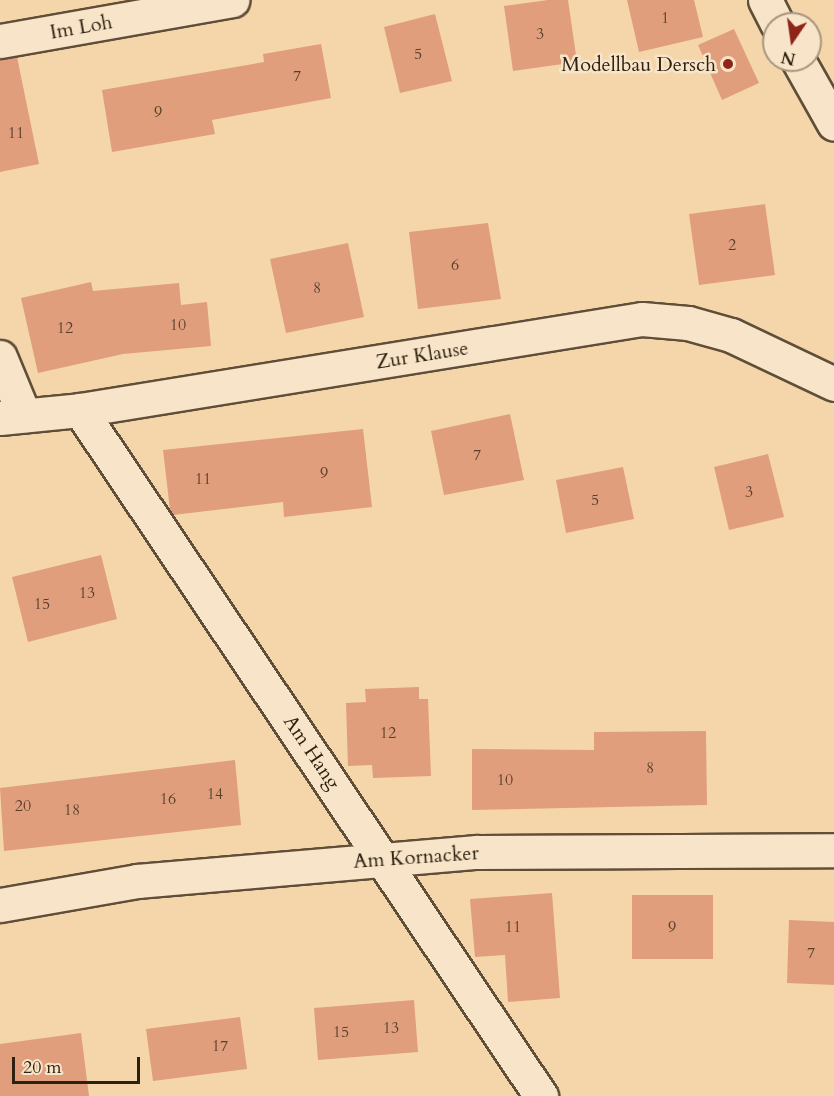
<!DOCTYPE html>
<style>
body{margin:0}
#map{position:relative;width:834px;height:1096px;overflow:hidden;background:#f5d6ab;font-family:Cardo,serif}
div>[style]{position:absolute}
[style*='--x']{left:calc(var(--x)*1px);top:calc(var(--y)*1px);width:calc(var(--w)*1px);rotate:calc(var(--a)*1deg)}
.building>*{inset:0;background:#e09e7d}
.roads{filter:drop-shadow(2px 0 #5f4e38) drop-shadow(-2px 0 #5f4e38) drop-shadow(0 2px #5f4e38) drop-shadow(0 -2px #5f4e38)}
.street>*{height:33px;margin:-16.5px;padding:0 16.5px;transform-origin:16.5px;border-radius:16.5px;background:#f8e4c8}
.dots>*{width:16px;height:16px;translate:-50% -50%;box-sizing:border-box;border:3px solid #f8e4c8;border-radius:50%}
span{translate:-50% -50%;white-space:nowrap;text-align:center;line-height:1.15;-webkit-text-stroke:5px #f8e4c8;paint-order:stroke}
.number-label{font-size:16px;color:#5a402c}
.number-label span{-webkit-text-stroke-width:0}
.street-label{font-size:20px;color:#2d2111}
.poi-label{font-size:20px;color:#2d2111}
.right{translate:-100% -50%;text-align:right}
.north{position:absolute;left:762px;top:12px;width:60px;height:60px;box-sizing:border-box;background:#f8e4c8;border:2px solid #a7967f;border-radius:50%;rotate:193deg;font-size:16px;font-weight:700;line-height:24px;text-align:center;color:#2d2111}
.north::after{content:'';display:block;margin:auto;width:21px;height:27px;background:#8f2418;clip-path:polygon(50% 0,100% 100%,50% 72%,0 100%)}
.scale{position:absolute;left:12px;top:1057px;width:128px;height:27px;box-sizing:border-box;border:3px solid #2d2111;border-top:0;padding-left:8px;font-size:18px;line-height:21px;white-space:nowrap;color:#2d2111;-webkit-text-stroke:4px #f8e4c8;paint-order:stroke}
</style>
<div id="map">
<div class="building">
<div style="clip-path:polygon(548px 0,568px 0,577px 62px,513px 71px,504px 6px)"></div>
<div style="clip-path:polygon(627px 0,694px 0,703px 37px,639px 52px)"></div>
<div style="clip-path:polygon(435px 14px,452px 81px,400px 93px,384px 27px)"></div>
<div style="clip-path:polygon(734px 29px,759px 83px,722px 100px,698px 45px)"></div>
<div style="clip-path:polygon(321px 44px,331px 98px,212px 120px,215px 134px,112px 152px,102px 90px,264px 62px,263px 54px)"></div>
<div style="clip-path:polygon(17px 57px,39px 164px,0 172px,0 59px)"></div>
<div style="clip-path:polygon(765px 204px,775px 275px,699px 285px,689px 214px)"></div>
<div style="clip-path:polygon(488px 223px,501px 299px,418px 309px,409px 232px)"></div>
<div style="clip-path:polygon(348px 243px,364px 317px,286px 333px,270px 259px)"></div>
<div style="clip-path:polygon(91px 282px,93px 291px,179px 283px,181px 305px,207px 302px,211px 346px,123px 354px,38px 373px,21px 298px)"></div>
<div style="clip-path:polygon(510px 414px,524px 480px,444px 495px,431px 431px)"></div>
<div style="clip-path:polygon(363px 429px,372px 507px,284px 517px,283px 502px,173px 515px,170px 510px,163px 450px)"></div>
<div style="clip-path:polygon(768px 454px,784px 517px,729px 530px,714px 467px)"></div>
<div style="clip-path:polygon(623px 467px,634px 519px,566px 533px,556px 480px)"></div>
<div style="clip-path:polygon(101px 555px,117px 619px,28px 642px,12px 577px)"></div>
<div style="clip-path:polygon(419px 687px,419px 699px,428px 699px,431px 776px,373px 778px,372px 765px,348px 766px,346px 703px,366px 702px,365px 689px)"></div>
<div style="clip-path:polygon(706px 731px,707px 805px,472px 810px,472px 749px,594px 750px,594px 732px)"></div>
<div style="clip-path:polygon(235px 760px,241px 825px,4px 851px,0 788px)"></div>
<div style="clip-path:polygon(552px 893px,560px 998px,508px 1002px,505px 955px,475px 957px,470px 899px)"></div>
<div style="clip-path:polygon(632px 895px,713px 895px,713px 959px,632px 959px)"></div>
<div style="clip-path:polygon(789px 920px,834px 922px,834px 985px,787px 983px)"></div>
<div style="clip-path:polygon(414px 1000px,418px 1052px,318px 1060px,314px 1008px)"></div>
<div style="clip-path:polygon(240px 1017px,247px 1069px,153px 1081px,146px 1029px)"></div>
<div style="clip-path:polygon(81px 1033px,89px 1096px,0 1096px,0 1044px)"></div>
</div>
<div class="roads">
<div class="street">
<div style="--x:765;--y:0;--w:27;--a:63"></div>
<div style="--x:0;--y:41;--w:236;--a:-10"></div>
<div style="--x:798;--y:60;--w:73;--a:60.6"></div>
<div style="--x:0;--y:357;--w:63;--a:67.5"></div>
<div style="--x:80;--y:410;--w:827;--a:56.1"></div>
<div style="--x:0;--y:418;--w:80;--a:-5.7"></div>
<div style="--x:80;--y:410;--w:569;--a:-9.2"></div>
<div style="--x:642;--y:319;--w:46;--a:5"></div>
<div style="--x:688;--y:323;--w:45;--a:15.6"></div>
<div style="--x:731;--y:335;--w:114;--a:25.4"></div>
<div style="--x:0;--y:905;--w:139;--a:-9.9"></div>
<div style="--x:137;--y:881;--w:341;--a:-4.9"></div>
<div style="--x:477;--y:852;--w:357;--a:-0.3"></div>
</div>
</div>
<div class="dots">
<div style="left:728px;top:64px;background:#8f2418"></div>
</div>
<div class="number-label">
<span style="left:665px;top:18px">1</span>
<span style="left:540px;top:34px">3</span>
<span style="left:418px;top:54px">5</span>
<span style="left:297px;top:76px">7</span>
<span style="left:158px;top:112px">9</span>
<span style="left:16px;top:133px">11</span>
<span style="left:732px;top:245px">2</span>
<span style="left:455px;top:265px">6</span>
<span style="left:317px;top:288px">8</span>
<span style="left:178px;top:325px">10</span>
<span style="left:65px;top:328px">12</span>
<span style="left:477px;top:455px">7</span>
<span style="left:324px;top:473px">9</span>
<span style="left:203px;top:479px">11</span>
<span style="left:749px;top:492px">3</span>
<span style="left:595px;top:500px">5</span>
<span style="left:87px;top:593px">13</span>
<span style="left:42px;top:604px">15</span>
<span style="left:388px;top:733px">12</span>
<span style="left:650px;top:768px">8</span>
<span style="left:505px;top:780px">10</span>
<span style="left:215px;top:794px">14</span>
<span style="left:168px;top:799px">16</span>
<span style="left:23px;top:806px">20</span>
<span style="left:72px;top:810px">18</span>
<span style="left:513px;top:927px">11</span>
<span style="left:672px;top:927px">9</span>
<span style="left:811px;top:953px">7</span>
<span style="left:391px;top:1028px">13</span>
<span style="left:341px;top:1032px">15</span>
<span style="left:220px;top:1046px">17</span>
</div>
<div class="street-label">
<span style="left:81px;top:27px;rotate:-10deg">Im Loh</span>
<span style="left:422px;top:355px;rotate:-9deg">Zur Klause</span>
<span style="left:312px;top:752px;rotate:56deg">Am Hang</span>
<span style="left:416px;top:857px;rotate:-4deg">Am Kornacker</span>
</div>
<div class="poi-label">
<span class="right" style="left:716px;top:64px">Modellbau Dersch</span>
</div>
<div class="north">N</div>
<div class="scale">20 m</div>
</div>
